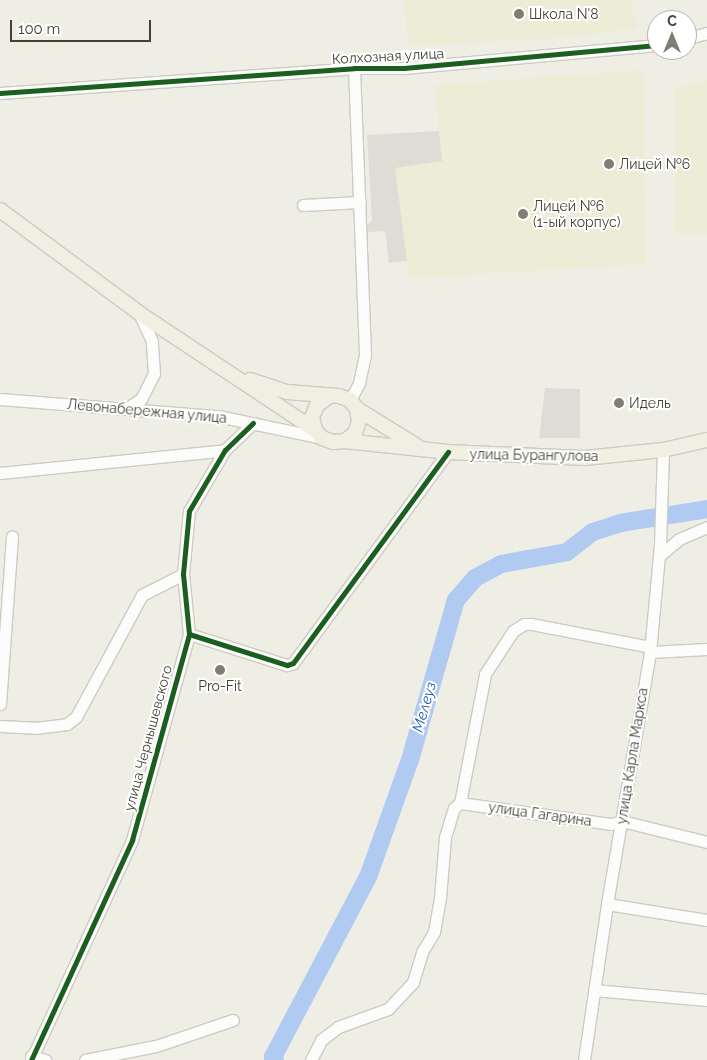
<!DOCTYPE html>
<meta charset="utf-8">
<style>
body{margin:0}
#map{position:relative;width:707px;height:1060px;overflow:hidden;background:#eeeee5;font-family:Raleway,sans-serif}
div>[style]{position:absolute}
[style*='--x']{left:calc(var(--x)*1px);top:calc(var(--y)*1px);width:calc(var(--w)*1px);rotate:calc(var(--a)*1deg)}
.education>*{inset:0;background:#edecd6}
.parking>*{inset:0;background:#ddddd6}
.river>*{height:18px;margin:-9px;padding:0 9px;transform-origin:9px;border-radius:9px;background:#b0caf1}
.roads{filter:drop-shadow(1px 0 #cccbc3) drop-shadow(-1px 0 #cccbc3) drop-shadow(0 1px #cccbc3) drop-shadow(0 -1px #cccbc3)}
.minor>*{height:11px;margin:-5.5px;padding:0 5.5px;transform-origin:5.5px;border-radius:5.5px;background:#fcfcfb}
.major>*{height:14px;margin:-7px;padding:0 7px;transform-origin:7px;border-radius:7px;background:#f0efe1}
.cycleway>*{height:5px;margin:-2.5px;padding:0 2.5px;transform-origin:2.5px;border-radius:2.5px;background:#1b5e20}
.dots>*{width:14px;height:14px;translate:-50% -50%;box-sizing:border-box;border:2px solid #fff;border-radius:50%}
span{translate:-50% -50%;white-space:nowrap;text-align:center;line-height:1.15;-webkit-text-stroke:4px #fff;paint-order:stroke}
.poi-label{font-size:14px;color:#444132}
.left{translate:0 -50%;text-align:left}
.street-label{font-size:14px;color:#444132}
.water-label{font-size:15px;color:#2259b8;font-style:italic}
.north{position:absolute;left:647px;top:10px;width:50px;height:50px;box-sizing:border-box;background:#fff;border:1px solid #b4b3ad;border-radius:50%;rotate:0deg;font-size:14px;font-weight:700;line-height:20px;text-align:center;color:#444132}
.north::after{content:'';display:block;margin:auto;width:18px;height:22px;background:#807e71;clip-path:polygon(50% 0,100% 100%,50% 72%,0 100%)}
.scale{position:absolute;left:10px;top:20px;width:141px;height:22px;box-sizing:border-box;border:2px solid #444132;border-top:0;padding-left:6px;font-size:15px;line-height:18px;white-space:nowrap;color:#444132;-webkit-text-stroke:4px #fff;paint-order:stroke}
</style>
<div id="map">
<div class="education">
<div style="clip-path:polygon(404px 0,630px 0,637px 28px,563px 38px,408px 46px)"></div>
<div style="clip-path:polygon(643px 70px,646px 264px,409px 278px,395px 168px,442px 161px,435px 85px)"></div>
<div style="clip-path:polygon(707px 80px,707px 234px,675px 234px,674px 89px)"></div>
</div>
<div class="parking">
<div style="clip-path:polygon(439px 131px,442px 161px,395px 168px,407px 261px,389px 263px,385px 231px,367px 232px,366px 226px,372px 221px,367px 135px)"></div>
<div style="clip-path:polygon(545px 388px,580px 389px,580px 438px,539px 438px)"></div>
</div>
<div class="river">
<div style="--x:275;--y:1060;--w:4;--a:-124"></div>
<div style="--x:273;--y:1057;--w:204;--a:-62.2"></div>
<div style="--x:368;--y:877;--w:124;--a:-70.3"></div>
<div style="--x:410;--y:760;--w:166;--a:-74"></div>
<div style="--x:456;--y:600;--w:29;--a:-49"></div>
<div style="--x:475;--y:578;--w:30;--a:-28"></div>
<div style="--x:501;--y:564;--w:67;--a:-10.3"></div>
<div style="--x:567;--y:552;--w:33;--a:-38"></div>
<div style="--x:593;--y:532;--w:28;--a:-18"></div>
<div style="--x:620;--y:523;--w:88;--a:-9.1"></div>
</div>
<div class="roads">
<div class="minor">
<div style="--x:687;--y:38;--w:21;--a:-14"></div>
<div style="--x:0;--y:93;--w:355;--a:-4"></div>
<div style="--x:354;--y:68;--w:50;--a:0"></div>
<div style="--x:404;--y:68;--w:254;--a:-5.2"></div>
<div style="--x:303;--y:205;--w:57;--a:-3"></div>
<div style="--x:0;--y:399;--w:219;--a:4.5"></div>
<div style="--x:218;--y:416;--w:106;--a:11.9"></div>
<div style="--x:350;--y:400;--w:19;--a:-62"></div>
<div style="--x:359;--y:383;--w:30;--a:-78"></div>
<div style="--x:365;--y:354;--w:286;--a:-92.2"></div>
<div style="--x:126;--y:409;--w:18;--a:-34"></div>
<div style="--x:141;--y:399;--w:29;--a:-63"></div>
<div style="--x:154;--y:373;--w:32;--a:-94"></div>
<div style="--x:152;--y:341;--w:31;--a:-115"></div>
<div style="--x:0;--y:473;--w:226;--a:-5.8"></div>
<div style="--x:659;--y:556;--w:26;--a:-40"></div>
<div style="--x:679;--y:539;--w:30;--a:-23"></div>
<div style="--x:189;--y:634;--w:103;--a:17.6"></div>
<div style="--x:287;--y:665;--w:6;--a:-18"></div>
<div style="--x:293;--y:663;--w:262;--a:-53.7"></div>
<div style="--x:650;--y:652;--w:57;--a:-3"></div>
<div style="--x:0;--y:704;--w:168;--a:-85.9"></div>
<div style="--x:0;--y:726;--w:35;--a:3"></div>
<div style="--x:35;--y:728;--w:32;--a:-7"></div>
<div style="--x:67;--y:724;--w:11;--a:-38"></div>
<div style="--x:76;--y:717;--w:139;--a:-61.6"></div>
<div style="--x:142;--y:595;--w:46;--a:-27.1"></div>
<div style="--x:460;--y:803;--w:131;--a:-79"></div>
<div style="--x:485;--y:674;--w:51;--a:-56.9"></div>
<div style="--x:513;--y:631;--w:13;--a:-32"></div>
<div style="--x:524;--y:624;--w:7;--a:0"></div>
<div style="--x:531;--y:624;--w:121;--a:10.9"></div>
<div style="--x:460;--y:803;--w:152;--a:7.9"></div>
<div style="--x:611;--y:824;--w:11;--a:-15"></div>
<div style="--x:622;--y:821;--w:88;--a:13.9"></div>
<div style="--x:607;--y:904;--w:101;--a:9.1"></div>
<div style="--x:594;--y:990;--w:113;--a:5.1"></div>
<div style="--x:31;--y:1056;--w:15;--a:16"></div>
<div style="--x:31;--y:1060;--w:242;--a:-65.3"></div>
<div style="--x:132;--y:840;--w:214;--a:-74.5"></div>
<div style="--x:189;--y:634;--w:60;--a:-95.7"></div>
<div style="--x:183;--y:574;--w:63;--a:-84.6"></div>
<div style="--x:189;--y:511;--w:71;--a:-59.5"></div>
<div style="--x:225;--y:450;--w:39;--a:-44"></div>
<div style="--x:85;--y:1060;--w:72;--a:-11.2"></div>
<div style="--x:156;--y:1046;--w:81;--a:-18.7"></div>
<div style="--x:311;--y:1060;--w:22;--a:-63"></div>
<div style="--x:321;--y:1040;--w:21;--a:-37"></div>
<div style="--x:338;--y:1027;--w:53;--a:-19.8"></div>
<div style="--x:388;--y:1009;--w:37;--a:-47"></div>
<div style="--x:413;--y:982;--w:31;--a:-73"></div>
<div style="--x:422;--y:952;--w:23;--a:-59"></div>
<div style="--x:434;--y:932;--w:35;--a:-80"></div>
<div style="--x:440;--y:898;--w:61;--a:-85.3"></div>
<div style="--x:445;--y:837;--w:30;--a:-73"></div>
<div style="--x:454;--y:808;--w:8;--a:-40"></div>
<div style="--x:584;--y:1060;--w:158;--a:-81.6"></div>
<div style="--x:607;--y:904;--w:256;--a:-80.3"></div>
<div style="--x:650;--y:652;--w:107;--a:-84.7"></div>
<div style="--x:660;--y:545;--w:95;--a:-88.2"></div>
</div>
<div class="major">
<div style="--x:0;--y:210;--w:173;--a:36.5"></div>
<div style="--x:139;--y:313;--w:211;--a:33.6"></div>
<div style="--x:250;--y:380;--w:39;--a:18"></div>
<div style="--x:287;--y:392;--w:52;--a:4.4"></div>
<div style="--x:339;--y:396;--w:12;--a:20"></div>
<div style="--x:350;--y:400;--w:11;--a:52"></div>
<div style="--x:357;--y:409;--w:12;--a:81"></div>
<div style="--x:359;--y:421;--w:13;--a:108"></div>
<div style="--x:355;--y:433;--w:13;--a:141"></div>
<div style="--x:345;--y:441;--w:12;--a:175"></div>
<div style="--x:333;--y:442;--w:12;--a:-160"></div>
<div style="--x:322;--y:438;--w:11;--a:-131"></div>
<div style="--x:315;--y:430;--w:13;--a:-103"></div>
<div style="--x:312;--y:417;--w:13;--a:-67"></div>
<div style="--x:317;--y:405;--w:14;--a:-36"></div>
<div style="--x:357;--y:409;--w:70;--a:31.7"></div>
<div style="--x:345;--y:441;--w:104;--a:6.1"></div>
<div style="--x:448;--y:452;--w:137;--a:2.5"></div>
<div style="--x:585;--y:458;--w:78;--a:-5.9"></div>
<div style="--x:663;--y:450;--w:45;--a:-12.8"></div>
</div>
</div>
<div class="cycleway">
<div style="--x:0;--y:93;--w:355;--a:-4"></div>
<div style="--x:354;--y:68;--w:50;--a:0"></div>
<div style="--x:404;--y:68;--w:254;--a:-5.2"></div>
<div style="--x:189;--y:634;--w:103;--a:17.6"></div>
<div style="--x:287;--y:665;--w:6;--a:-18"></div>
<div style="--x:293;--y:663;--w:262;--a:-53.7"></div>
<div style="--x:31;--y:1060;--w:242;--a:-65.3"></div>
<div style="--x:132;--y:840;--w:214;--a:-74.5"></div>
<div style="--x:189;--y:634;--w:60;--a:-95.7"></div>
<div style="--x:183;--y:574;--w:63;--a:-84.6"></div>
<div style="--x:189;--y:511;--w:71;--a:-59.5"></div>
<div style="--x:225;--y:450;--w:39;--a:-44"></div>
</div>
<div class="dots">
<div style="left:519px;top:14px;background:#807e71"></div>
<div style="left:609px;top:164px;background:#807e71"></div>
<div style="left:523px;top:214px;background:#807e71"></div>
<div style="left:619px;top:403px;background:#807e71"></div>
<div style="left:220px;top:670px;background:#807e71"></div>
</div>
<div class="poi-label">
<span class="left" style="left:529px;top:14px">Школа N'8</span>
<span class="left" style="left:619px;top:164px">Лицей №6</span>
<span class="left" style="left:533px;top:214px">Лицей №6<br>(1-ый корпус)</span>
<span class="left" style="left:629px;top:403px">Идель</span>
<span style="left:220px;top:686px">Pro-Fit</span>
</div>
<div class="street-label">
<span style="left:388px;top:56px;rotate:-3deg">Колхозная улица</span>
<span style="left:147px;top:411px;rotate:5deg">Левонабережная улица</span>
<span style="left:534px;top:455px;rotate:1deg">улица Бурангулова</span>
<span style="left:148px;top:738px;rotate:-75deg">улица Чернышевского</span>
<span style="left:632px;top:756px;rotate:-81deg">улица Карла Маркса</span>
<span style="left:540px;top:814px;rotate:8deg">улица Гагарина</span>
</div>
<div class="water-label">
<span style="left:425px;top:707px;rotate:-74deg">Мелеуз</span>
</div>
<div class="north">С</div>
<div class="scale">100 m</div>
</div>
